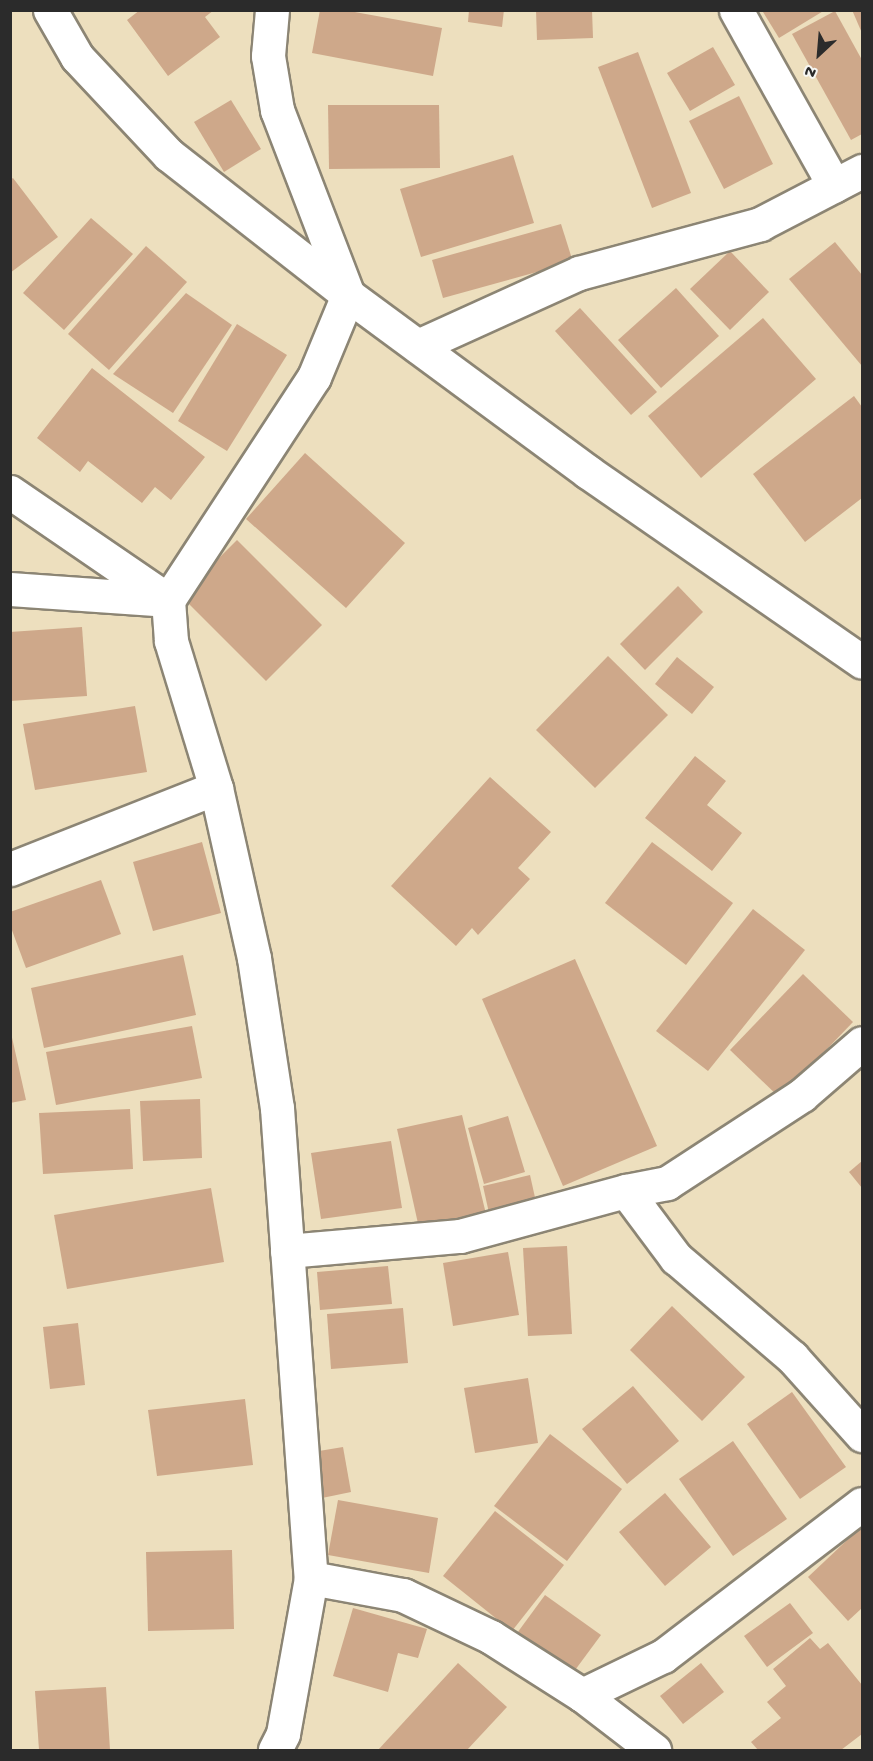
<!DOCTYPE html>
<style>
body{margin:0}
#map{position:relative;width:873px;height:1761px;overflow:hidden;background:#eddfbe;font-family:"Gochi Hand",sans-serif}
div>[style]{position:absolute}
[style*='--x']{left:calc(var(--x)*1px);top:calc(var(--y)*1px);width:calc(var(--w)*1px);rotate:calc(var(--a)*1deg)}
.building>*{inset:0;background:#cea88a}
.roads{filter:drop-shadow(2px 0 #8c8574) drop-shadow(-2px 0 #8c8574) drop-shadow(0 2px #8c8574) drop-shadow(0 -2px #8c8574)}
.minor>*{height:33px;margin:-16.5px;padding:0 16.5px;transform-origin:16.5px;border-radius:16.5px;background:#fff}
.tertiary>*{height:33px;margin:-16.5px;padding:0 16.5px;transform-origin:16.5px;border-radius:16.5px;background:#fff}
span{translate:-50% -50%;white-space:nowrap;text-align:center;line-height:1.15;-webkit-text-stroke:6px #f6f6f2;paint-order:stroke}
.frame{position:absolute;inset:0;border:12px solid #2b2b2b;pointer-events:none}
.north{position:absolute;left:789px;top:24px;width:60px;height:60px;-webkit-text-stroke:4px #f6f6f2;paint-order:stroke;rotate:206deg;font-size:16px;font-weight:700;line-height:24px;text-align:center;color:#2b2b2b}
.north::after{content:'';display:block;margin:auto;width:21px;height:27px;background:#2b2b2b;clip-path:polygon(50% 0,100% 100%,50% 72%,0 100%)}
</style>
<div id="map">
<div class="building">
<div style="clip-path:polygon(140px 10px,214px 10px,205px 17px,220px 37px,168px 76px,127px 20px)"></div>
<div style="clip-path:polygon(320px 10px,344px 10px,442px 28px,433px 76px,312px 53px)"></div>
<div style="clip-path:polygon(469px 10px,504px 10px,502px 27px,468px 22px)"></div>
<div style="clip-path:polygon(536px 10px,592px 10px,593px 38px,537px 40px)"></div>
<div style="clip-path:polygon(825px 10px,779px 38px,763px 12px,765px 10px)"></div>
<div style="clip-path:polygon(852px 10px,862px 10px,862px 33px)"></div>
<div style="clip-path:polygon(835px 11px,862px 60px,862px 134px,851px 140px,792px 34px)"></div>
<div style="clip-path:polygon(713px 47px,735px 85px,690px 111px,667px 73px)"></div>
<div style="clip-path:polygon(638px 52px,691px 193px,652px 208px,598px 67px)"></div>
<div style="clip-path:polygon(739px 96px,773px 164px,724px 189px,689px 121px)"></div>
<div style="clip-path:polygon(231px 100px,261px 149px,224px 172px,194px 122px)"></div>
<div style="clip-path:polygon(328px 105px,439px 105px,440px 168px,329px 169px)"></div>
<div style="clip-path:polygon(513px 155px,534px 223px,421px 257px,400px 189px)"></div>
<div style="clip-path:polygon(13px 178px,58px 237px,10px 273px,10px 180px)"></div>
<div style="clip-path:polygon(91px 218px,133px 254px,64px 330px,23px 293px)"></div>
<div style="clip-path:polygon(561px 224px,573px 262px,443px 298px,432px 260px)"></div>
<div style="clip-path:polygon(835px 242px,862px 275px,862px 366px,789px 279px)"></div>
<div style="clip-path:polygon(146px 246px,187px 282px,109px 370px,68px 334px)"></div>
<div style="clip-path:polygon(730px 251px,769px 292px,730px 330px,690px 289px)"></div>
<div style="clip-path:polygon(676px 288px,719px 336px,661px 388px,618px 340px)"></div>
<div style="clip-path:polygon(186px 293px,232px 325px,173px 413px,113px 374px)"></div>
<div style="clip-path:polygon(580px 308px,657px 392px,631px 415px,555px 331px)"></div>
<div style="clip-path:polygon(763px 318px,816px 379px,701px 478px,648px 416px)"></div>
<div style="clip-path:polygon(237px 324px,287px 355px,227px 451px,178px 421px)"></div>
<div style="clip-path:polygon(92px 368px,205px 457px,171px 500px,155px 487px,142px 503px,88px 461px,80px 472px,37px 438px)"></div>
<div style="clip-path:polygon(854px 396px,862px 407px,862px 498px,805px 542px,753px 474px)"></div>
<div style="clip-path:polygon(305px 453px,405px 543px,346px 608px,246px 519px)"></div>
<div style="clip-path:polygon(237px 540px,322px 625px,266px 681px,181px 596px)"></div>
<div style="clip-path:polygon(678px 586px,703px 612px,645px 670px,620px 644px)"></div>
<div style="clip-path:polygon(82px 627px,87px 696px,10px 701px,10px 632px)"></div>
<div style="clip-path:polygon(608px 656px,668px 715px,595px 788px,536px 730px)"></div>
<div style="clip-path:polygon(677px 657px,714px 687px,692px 714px,655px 684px)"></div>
<div style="clip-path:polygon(135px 706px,147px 772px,35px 790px,23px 724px)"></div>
<div style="clip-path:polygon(695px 756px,726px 781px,707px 805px,742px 833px,712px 871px,645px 818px)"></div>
<div style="clip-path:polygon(490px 777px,551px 832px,518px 868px,530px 879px,478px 935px,472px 928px,456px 946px,391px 886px)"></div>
<div style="clip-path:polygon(202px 842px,221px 913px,153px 931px,133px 862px)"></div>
<div style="clip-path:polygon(652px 842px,733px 903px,686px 965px,605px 903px)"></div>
<div style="clip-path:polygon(101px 880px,121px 934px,26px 968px,10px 925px,10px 912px)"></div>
<div style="clip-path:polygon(753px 909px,805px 950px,708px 1071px,656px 1031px)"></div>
<div style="clip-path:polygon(183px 955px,196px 1015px,44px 1048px,31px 988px)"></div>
<div style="clip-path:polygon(575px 959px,657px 1146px,563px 1186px,482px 999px)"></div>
<div style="clip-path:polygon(803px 974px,853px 1022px,780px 1098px,730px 1050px)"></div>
<div style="clip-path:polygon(192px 1026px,202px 1078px,56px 1105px,46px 1052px)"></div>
<div style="clip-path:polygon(11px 1033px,26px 1100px,10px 1103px,10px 1034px)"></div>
<div style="clip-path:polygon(200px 1099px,202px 1158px,143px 1161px,140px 1101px)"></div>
<div style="clip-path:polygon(130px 1109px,133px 1169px,43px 1174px,39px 1113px)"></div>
<div style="clip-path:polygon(462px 1115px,486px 1214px,419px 1228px,397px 1129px)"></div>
<div style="clip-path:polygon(508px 1116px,525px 1172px,484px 1184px,468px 1128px)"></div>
<div style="clip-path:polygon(391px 1141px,402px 1208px,321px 1219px,311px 1153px)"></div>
<div style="clip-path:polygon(862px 1161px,862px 1188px,849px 1172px)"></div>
<div style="clip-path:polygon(530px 1175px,536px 1202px,489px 1213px,483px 1186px)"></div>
<div style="clip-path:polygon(211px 1188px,224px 1262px,67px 1289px,54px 1215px)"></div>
<div style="clip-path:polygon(567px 1246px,572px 1334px,528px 1336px,523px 1248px)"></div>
<div style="clip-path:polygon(508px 1252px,519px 1315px,453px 1326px,443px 1263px)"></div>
<div style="clip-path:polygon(388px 1266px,392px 1304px,320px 1310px,317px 1272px)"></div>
<div style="clip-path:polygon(672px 1306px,745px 1377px,702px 1421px,630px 1350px)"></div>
<div style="clip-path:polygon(403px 1308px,408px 1363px,331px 1369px,327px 1314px)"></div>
<div style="clip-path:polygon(78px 1323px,85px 1385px,50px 1389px,43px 1327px)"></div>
<div style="clip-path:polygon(528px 1378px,538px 1443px,475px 1453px,464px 1388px)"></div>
<div style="clip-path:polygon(633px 1386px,679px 1441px,627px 1484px,582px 1429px)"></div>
<div style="clip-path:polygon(792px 1392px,846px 1467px,800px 1499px,747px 1424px)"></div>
<div style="clip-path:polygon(245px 1399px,253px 1465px,157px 1476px,148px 1410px)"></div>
<div style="clip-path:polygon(550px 1434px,622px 1489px,567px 1561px,494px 1506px)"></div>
<div style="clip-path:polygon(733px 1441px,787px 1519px,733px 1556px,679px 1479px)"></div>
<div style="clip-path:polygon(343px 1447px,351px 1492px,322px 1498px,313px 1452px)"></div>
<div style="clip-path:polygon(665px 1493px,711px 1547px,665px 1586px,619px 1532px)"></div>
<div style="clip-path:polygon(338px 1500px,438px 1518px,429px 1573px,328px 1555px)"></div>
<div style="clip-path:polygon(495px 1511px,564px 1565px,512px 1631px,443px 1576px)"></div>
<div style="clip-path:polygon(862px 1526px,862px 1608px,848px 1621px,808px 1577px)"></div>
<div style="clip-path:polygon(232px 1550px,234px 1629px,148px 1631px,146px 1552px)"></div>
<div style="clip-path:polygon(545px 1595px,601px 1635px,567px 1681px,512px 1640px)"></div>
<div style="clip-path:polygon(790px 1603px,813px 1633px,767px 1667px,744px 1636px)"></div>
<div style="clip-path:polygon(353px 1608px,427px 1629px,418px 1658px,398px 1653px,388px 1692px,333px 1676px)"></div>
<div style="clip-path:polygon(810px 1638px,820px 1649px,828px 1643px,862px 1685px,862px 1734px,841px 1750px,758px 1750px,751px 1742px,781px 1718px,767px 1702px,786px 1686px,773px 1669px)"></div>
<div style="clip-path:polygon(458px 1663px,507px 1707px,467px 1750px,378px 1750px)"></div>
<div style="clip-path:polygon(701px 1663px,724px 1692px,683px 1724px,660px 1696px)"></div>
<div style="clip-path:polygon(106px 1687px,110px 1750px,39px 1750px,35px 1691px)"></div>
</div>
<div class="roads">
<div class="minor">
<div style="--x:272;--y:10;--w:46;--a:95"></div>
<div style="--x:268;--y:56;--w:55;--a:80.5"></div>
<div style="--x:277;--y:110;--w:198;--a:69"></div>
<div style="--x:348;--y:295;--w:89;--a:112.5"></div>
<div style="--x:314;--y:377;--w:267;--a:123.2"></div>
<div style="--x:168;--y:600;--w:41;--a:85.8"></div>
<div style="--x:171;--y:641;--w:154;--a:73"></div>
<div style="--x:216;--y:788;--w:174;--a:77.4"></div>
<div style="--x:254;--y:958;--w:152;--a:81.3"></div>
<div style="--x:277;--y:1108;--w:471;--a:85.9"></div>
<div style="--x:311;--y:1578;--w:158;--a:100.2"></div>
<div style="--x:283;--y:1734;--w:18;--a:117"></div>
<div style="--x:736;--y:10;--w:201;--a:60.8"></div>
<div style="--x:418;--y:346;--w:177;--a:-24.4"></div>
<div style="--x:579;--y:273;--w:188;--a:-15.1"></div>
<div style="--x:760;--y:224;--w:115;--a:-27.5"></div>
<div style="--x:10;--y:492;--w:191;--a:34.4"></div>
<div style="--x:10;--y:589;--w:156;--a:4"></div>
<div style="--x:10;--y:869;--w:221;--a:-21.5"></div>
<div style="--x:626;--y:1191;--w:84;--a:53.3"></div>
<div style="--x:676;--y:1258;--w:153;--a:40.5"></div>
<div style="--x:792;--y:1357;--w:105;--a:48.1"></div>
<div style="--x:287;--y:1251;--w:174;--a:-5"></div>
<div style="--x:460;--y:1236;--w:172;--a:-15.2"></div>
<div style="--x:626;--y:1191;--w:42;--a:-11"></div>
<div style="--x:667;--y:1183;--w:161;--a:-33.1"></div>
<div style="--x:802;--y:1095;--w:79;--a:-40.9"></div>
<div style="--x:311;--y:1578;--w:94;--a:10.5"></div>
<div style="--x:403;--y:1595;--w:98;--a:25.5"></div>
<div style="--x:491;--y:1637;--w:108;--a:32.5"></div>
<div style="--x:582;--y:1695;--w:91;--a:37.4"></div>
<div style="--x:582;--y:1695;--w:90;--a:-25.7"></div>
<div style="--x:663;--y:1656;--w:250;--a:-37.4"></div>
</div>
<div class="tertiary">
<div style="--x:50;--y:10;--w:54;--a:60.1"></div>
<div style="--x:77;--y:57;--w:134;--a:46.8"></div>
<div style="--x:169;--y:155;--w:227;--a:38"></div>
<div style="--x:348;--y:295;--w:298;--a:36.4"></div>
<div style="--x:588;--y:472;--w:333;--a:34.7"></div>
</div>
</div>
<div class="frame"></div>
<div class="north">N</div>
</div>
